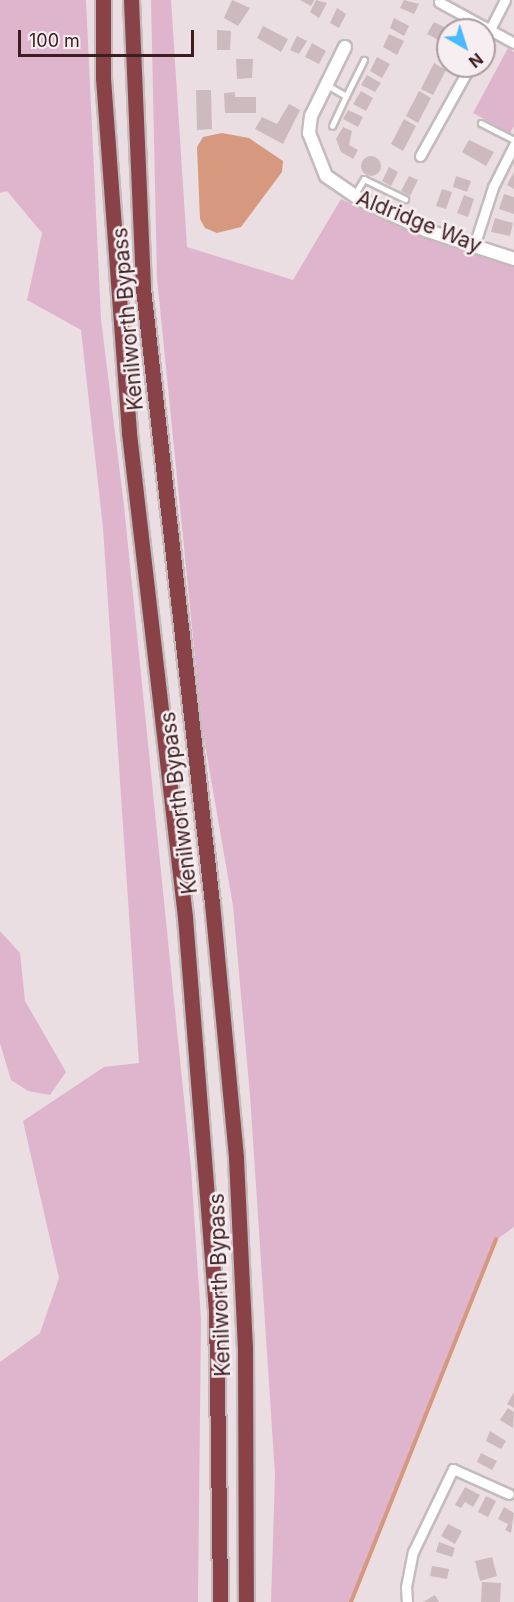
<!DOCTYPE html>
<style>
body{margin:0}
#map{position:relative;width:514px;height:1602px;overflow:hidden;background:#ebdee2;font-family:Inter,sans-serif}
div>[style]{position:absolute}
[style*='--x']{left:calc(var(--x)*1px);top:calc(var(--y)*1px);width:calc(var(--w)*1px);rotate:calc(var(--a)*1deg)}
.green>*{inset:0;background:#dfb4cd}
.water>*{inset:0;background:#d6997f}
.stream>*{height:4px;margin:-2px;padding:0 2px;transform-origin:2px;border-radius:2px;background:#d6997f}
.building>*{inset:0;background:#ccbabf}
.round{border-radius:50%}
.roads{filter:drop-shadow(2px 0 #c4bcbc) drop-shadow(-2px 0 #c4bcbc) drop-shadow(0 2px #c4bcbc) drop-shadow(0 -2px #c4bcbc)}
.service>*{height:4.5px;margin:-2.25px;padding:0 2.25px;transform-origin:2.25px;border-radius:2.25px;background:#fff}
.minor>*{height:9px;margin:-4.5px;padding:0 4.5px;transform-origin:4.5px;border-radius:4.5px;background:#fff}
.tertiary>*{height:12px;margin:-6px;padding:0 6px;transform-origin:6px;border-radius:6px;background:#fff}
.trunk>*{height:15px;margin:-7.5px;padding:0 7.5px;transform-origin:7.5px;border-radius:7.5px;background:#884248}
span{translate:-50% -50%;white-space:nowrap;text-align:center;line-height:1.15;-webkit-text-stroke:5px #f7eef1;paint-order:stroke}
.street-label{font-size:21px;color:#3c1e21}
.north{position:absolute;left:436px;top:18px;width:60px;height:60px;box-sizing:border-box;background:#f7eef1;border:2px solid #ac9b9e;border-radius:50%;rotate:141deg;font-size:16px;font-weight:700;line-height:24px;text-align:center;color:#3c1e21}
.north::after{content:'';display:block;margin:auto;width:21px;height:27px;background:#48b8ff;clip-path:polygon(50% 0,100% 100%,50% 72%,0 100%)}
.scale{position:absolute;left:18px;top:30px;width:176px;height:27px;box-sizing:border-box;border:3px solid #3c1e21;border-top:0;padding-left:8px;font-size:18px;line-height:21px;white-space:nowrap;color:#3c1e21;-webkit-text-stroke:4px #f7eef1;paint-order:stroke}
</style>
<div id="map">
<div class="green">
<div style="clip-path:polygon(0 0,86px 0,101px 319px,124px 506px,191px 1168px,201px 1319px,198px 1602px,0 1602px,0 1362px,40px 1333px,59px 1278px,23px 1121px,104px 1067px,139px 1063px,103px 528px,81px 330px,27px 300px,42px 233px,7px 191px,0 193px)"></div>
<div style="clip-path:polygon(151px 0,171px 0,187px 247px,293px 280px,341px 199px,398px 226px,514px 266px,514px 1227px,496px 1240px,351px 1602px,271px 1602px,275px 1474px,250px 1095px,233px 906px,202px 727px,157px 278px)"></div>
<div style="clip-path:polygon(508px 48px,514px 52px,514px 126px,510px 133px,473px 113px)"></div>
<div style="clip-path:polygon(0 931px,20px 953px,25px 1001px,66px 1072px,50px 1095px,28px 1091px,11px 1080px,0 1043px)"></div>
</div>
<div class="water">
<div style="clip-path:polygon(222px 133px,249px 138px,283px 161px,282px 172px,241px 227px,217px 233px,205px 228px,200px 219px,197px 147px,203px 137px)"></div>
</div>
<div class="stream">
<div style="--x:351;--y:1602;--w:391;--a:-68.2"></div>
</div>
<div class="building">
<div style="clip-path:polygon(232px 0,250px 8px,238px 26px,224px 18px)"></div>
<div style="clip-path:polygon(300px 0,314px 0,311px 6px)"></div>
<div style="clip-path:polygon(316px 0,327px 3px,319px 18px,310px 12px)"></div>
<div style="clip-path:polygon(404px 0,419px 4px,414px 14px,400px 8px)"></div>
<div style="clip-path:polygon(337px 8px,346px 14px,339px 28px,330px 23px)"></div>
<div style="clip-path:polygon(394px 18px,409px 26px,404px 36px,390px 28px)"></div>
<div style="clip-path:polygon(434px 22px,448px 29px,448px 45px,427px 34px)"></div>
<div style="clip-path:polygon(263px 26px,288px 39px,281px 52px,257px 38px)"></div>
<div style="clip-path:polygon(217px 30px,231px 31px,230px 50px,217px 50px)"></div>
<div style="clip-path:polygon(389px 34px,404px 41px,397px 55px,383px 47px)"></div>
<div style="clip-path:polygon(297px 36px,307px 41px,299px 54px,290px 50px)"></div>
<div style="clip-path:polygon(312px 43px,326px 51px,319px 64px,305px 57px)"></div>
<div style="clip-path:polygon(377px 57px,390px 64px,382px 78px,370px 71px)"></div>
<div style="clip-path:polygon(236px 59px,253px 59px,252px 78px,237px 79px)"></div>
<div style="clip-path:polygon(434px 63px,446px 70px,433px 95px,421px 89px)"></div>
<div style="clip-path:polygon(367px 75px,381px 83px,375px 92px,361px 85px)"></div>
<div style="clip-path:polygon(196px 90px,211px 90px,212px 129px,197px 130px)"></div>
<div style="clip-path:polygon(361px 91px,373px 98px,366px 111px,353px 104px)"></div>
<div style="clip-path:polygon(419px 91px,431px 98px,418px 123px,406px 116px)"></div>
<div style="clip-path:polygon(235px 92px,235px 97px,256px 97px,256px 113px,225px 113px,224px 93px)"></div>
<div style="clip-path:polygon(289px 104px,300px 110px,283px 144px,255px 129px,262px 117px,277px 124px)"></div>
<div style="clip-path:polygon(348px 110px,363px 117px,358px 127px,343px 119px)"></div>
<div style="clip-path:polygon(404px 119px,416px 126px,403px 151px,391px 144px)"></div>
<div style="clip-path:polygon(343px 127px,352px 131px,349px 145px,358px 150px,353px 159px,341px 152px,336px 139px)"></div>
<div style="clip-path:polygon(469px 140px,494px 152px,486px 166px,462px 152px)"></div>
<div class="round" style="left:361px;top:156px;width:20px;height:20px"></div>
<div style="clip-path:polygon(389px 167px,398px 172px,391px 186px,382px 181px)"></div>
<div style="clip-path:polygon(514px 172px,514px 189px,507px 185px)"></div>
<div style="clip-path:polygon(409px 176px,418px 180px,410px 196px,401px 191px)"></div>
<div style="clip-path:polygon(456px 176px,471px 181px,467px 192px,453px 187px)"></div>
<div style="clip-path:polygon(442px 189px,452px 192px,446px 209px,436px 206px)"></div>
<div style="clip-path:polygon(504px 194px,514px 197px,514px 214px,499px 209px)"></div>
<div style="clip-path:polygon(464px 195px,474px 199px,468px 217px,457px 213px)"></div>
<div style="clip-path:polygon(495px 218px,513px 223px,510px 236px,491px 232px)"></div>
<div style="clip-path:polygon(514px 1392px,514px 1408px,507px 1404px)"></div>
<div style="clip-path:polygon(508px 1408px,514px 1412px,513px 1428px,500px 1420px)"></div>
<div style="clip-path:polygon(490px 1431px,506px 1441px,501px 1449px,486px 1441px)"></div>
<div style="clip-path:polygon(481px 1453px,497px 1461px,492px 1470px,477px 1462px)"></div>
<div style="clip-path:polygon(465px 1487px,480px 1495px,473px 1507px,465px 1502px,461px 1508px,455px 1505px)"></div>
<div style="clip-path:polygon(486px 1496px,496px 1501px,488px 1517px,478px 1512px)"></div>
<div style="clip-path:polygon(504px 1507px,514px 1513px,511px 1533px,505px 1530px,508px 1524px,498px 1519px)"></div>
<div style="clip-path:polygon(448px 1524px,462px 1531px,455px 1544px,441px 1536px)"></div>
<div style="clip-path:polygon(439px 1542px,455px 1548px,452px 1557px,436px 1552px)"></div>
<div style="clip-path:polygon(492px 1557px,497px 1576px,480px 1581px,475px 1561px)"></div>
<div style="clip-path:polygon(432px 1566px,449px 1569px,447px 1579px,430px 1576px)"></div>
<div style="clip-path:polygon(482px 1582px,501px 1583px,500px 1602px,481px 1602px)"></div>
<div style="clip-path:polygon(435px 1595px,439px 1602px,423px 1602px)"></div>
</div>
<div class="roads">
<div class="service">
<div style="--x:329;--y:86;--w:20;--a:30"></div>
<div style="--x:346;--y:96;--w:40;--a:-63.4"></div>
<div style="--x:481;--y:123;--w:37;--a:27"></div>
<div style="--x:332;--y:126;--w:33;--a:-65"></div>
<div style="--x:355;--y:194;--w:17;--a:-59"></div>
<div style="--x:364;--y:179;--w:46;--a:26"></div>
</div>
<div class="minor">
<div style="--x:439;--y:2;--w:85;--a:28.7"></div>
<div style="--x:484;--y:41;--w:46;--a:-62.9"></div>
<div style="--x:420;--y:156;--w:103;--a:-60.9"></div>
<div style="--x:474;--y:246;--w:62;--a:-72.1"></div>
<div style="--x:493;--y:187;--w:47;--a:-63.4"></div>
<div style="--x:407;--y:1602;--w:15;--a:-94"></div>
<div style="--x:406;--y:1587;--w:36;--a:-79"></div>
<div style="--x:413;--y:1552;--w:92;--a:-64.3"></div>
<div style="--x:453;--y:1469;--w:61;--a:24.1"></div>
</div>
<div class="tertiary">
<div style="--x:345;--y:47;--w:77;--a:116.2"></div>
<div style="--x:311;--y:116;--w:17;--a:97"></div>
<div style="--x:309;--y:133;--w:46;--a:68.4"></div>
<div style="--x:326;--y:176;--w:42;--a:34.4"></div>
<div style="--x:361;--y:200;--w:71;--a:25.1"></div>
<div style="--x:425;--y:230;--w:94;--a:18"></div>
</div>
<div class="trunk">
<div style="--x:103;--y:0;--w:78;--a:90"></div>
<div style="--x:103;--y:78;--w:356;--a:85.8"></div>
<div style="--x:129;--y:433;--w:487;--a:83.4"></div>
<div style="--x:185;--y:917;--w:391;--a:85.5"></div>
<div style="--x:216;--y:1307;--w:295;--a:89.2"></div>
<div style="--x:131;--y:0;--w:288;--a:87.6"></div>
<div style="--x:143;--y:288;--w:619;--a:83.6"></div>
<div style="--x:212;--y:903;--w:256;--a:84.6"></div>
<div style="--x:236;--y:1158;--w:189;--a:87.3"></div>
<div style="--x:245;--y:1347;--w:255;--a:89.8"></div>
</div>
</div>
<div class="street-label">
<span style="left:419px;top:222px;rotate:22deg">Aldridge Way</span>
<span style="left:128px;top:319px;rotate:-95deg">Kenilworth Bypass</span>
<span style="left:179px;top:803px;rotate:-97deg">Kenilworth Bypass</span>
<span style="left:220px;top:1285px;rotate:-92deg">Kenilworth Bypass</span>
</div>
<div class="north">N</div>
<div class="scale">100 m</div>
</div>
